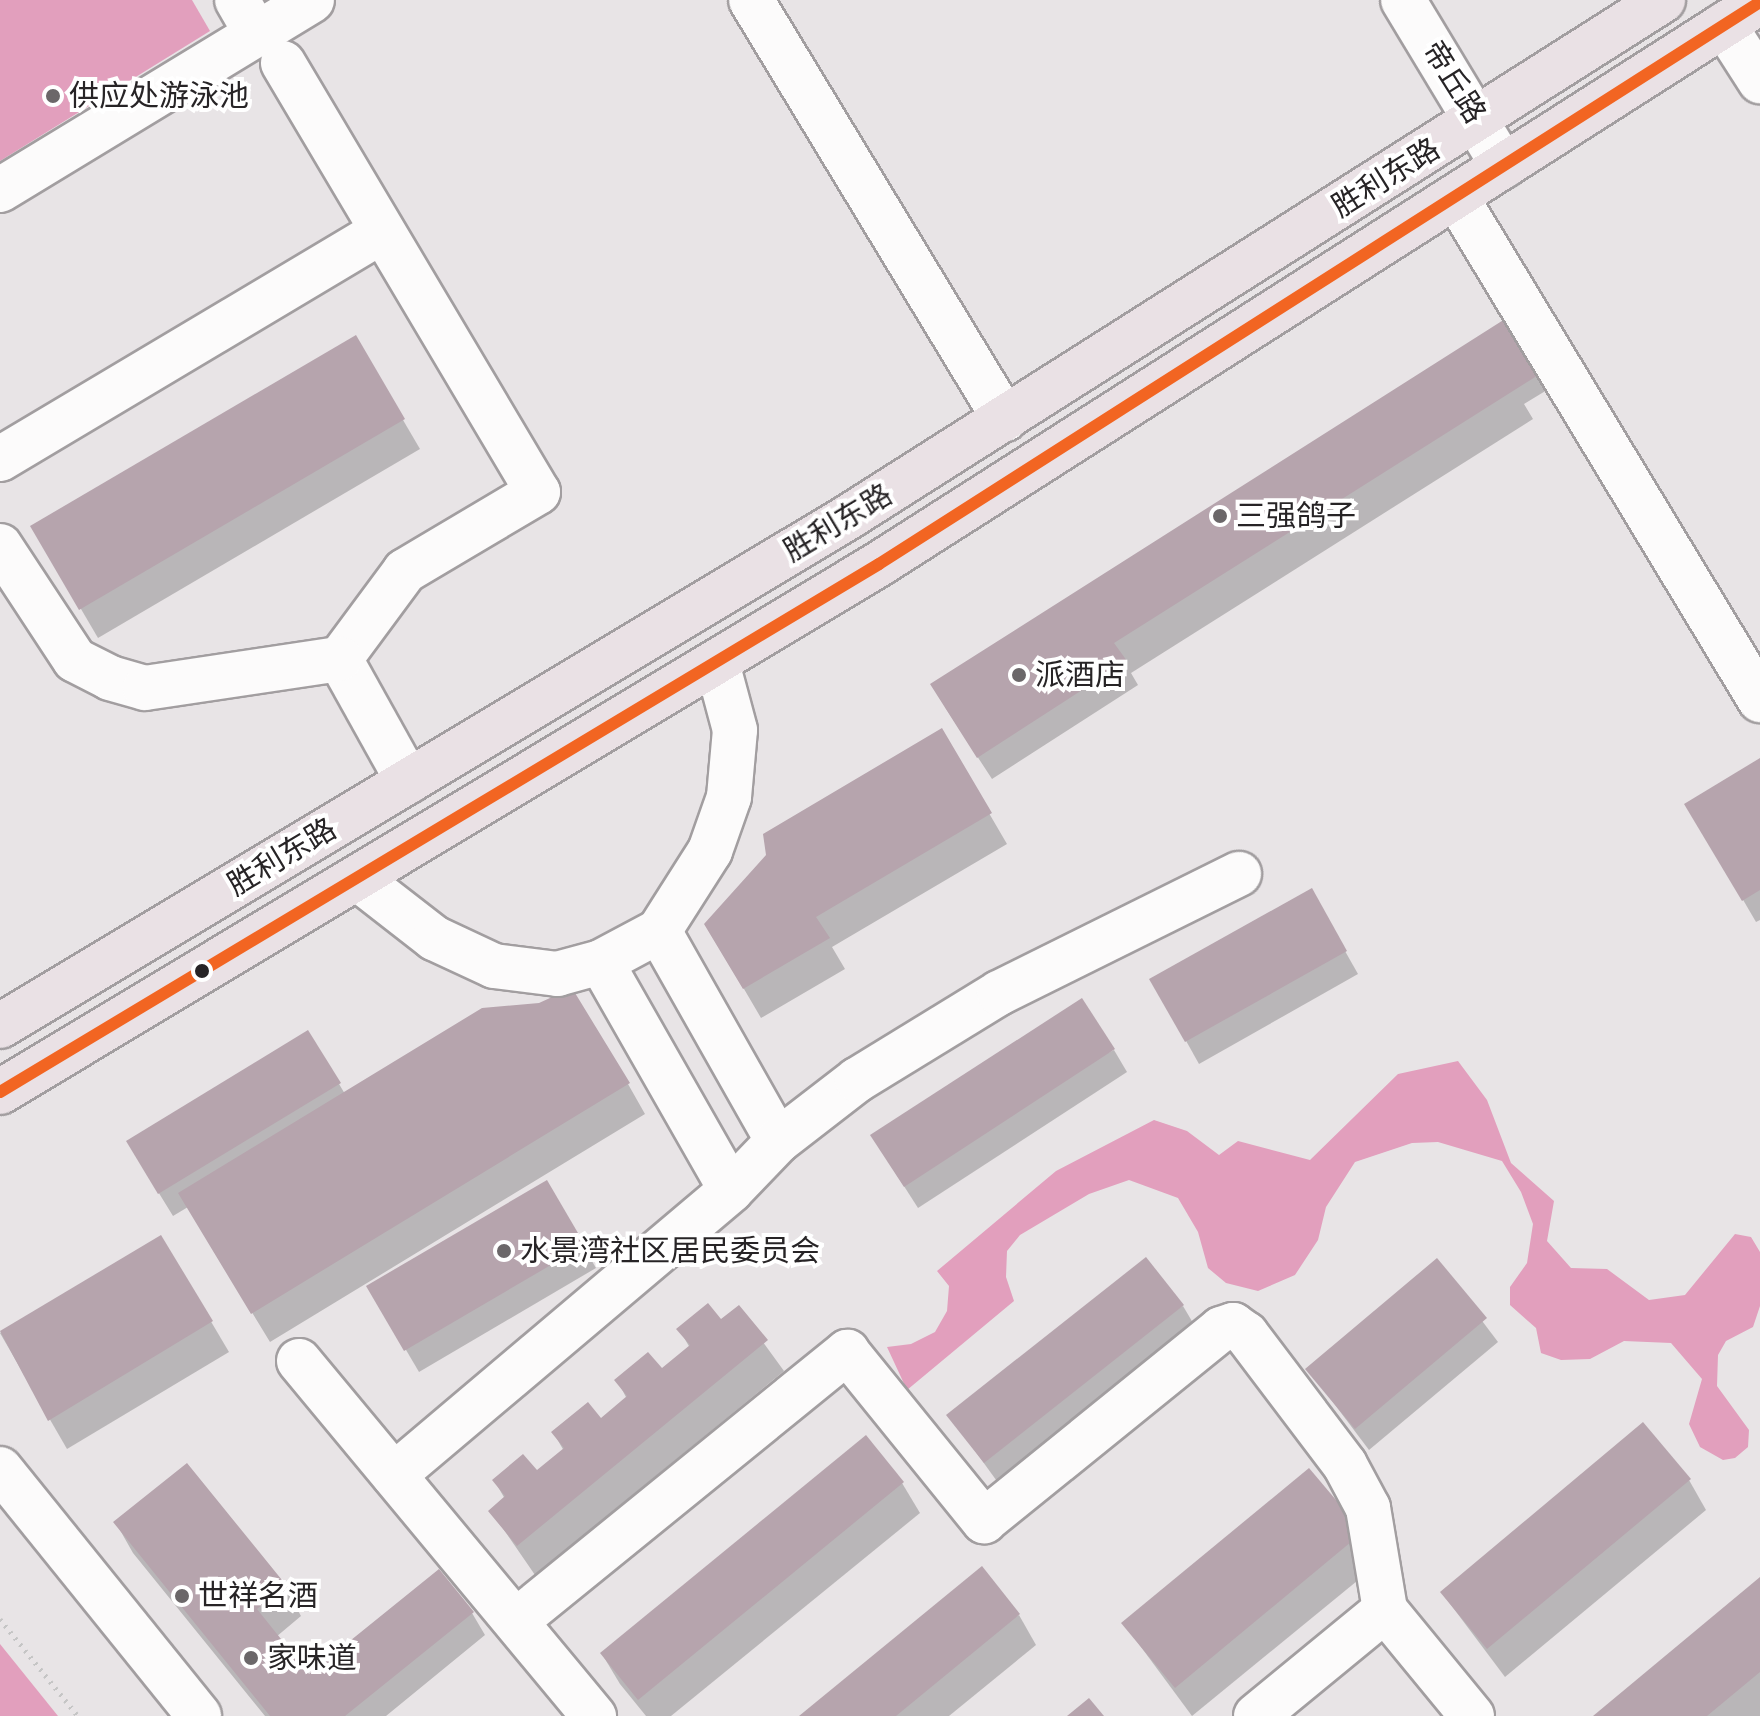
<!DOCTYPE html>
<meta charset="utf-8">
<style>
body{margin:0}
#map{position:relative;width:1760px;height:1716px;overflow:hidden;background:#e8e4e6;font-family:Cabin,"Noto Sans SC",sans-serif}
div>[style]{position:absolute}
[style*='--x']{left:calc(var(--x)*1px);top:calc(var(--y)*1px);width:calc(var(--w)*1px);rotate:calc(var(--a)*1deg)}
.water>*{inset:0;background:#e29fbd}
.shadow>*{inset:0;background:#0003}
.building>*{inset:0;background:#b6a4ad}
.path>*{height:5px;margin-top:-2.5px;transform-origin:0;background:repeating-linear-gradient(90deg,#c5c5c5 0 2px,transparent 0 8px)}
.roads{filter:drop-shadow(2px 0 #a29ea0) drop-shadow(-2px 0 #a29ea0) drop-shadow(0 2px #a29ea0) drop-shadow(0 -2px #a29ea0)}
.minor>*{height:44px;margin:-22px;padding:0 22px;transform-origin:22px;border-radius:22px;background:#fcfbfb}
.major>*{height:44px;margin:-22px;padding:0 22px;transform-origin:22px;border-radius:22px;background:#eae1e5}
.bus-1>*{height:12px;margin:-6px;padding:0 6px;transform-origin:6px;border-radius:6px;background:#f26522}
.dots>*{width:22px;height:22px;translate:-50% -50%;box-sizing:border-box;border:4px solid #fff;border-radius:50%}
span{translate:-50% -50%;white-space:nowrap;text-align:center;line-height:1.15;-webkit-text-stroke:8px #fff;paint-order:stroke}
.street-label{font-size:30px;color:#272426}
.poi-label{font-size:30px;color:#272426}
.left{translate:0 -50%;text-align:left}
</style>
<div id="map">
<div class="water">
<div style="clip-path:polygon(0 0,192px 0,210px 31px,0 161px)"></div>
<div style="clip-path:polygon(1458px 1061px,1487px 1100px,1511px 1163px,1554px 1201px,1547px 1241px,1571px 1268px,1607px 1269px,1649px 1300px,1685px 1295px,1735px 1234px,1751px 1237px,1760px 1252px,1760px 1306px,1753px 1327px,1726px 1341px,1718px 1355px,1717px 1386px,1749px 1430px,1748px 1447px,1735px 1458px,1723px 1460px,1700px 1447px,1689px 1424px,1702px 1379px,1671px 1343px,1624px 1341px,1590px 1359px,1561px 1360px,1541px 1353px,1536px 1328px,1510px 1305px,1510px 1287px,1527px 1263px,1533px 1224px,1521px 1192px,1502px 1161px,1438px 1142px,1412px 1143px,1355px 1162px,1326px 1207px,1318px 1240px,1295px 1275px,1258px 1291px,1226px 1283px,1208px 1268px,1198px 1232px,1178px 1198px,1129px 1180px,1089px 1194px,1020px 1235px,1007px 1251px,1006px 1277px,1014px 1301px,907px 1390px,887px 1347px,911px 1344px,935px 1332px,947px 1311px,949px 1286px,937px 1271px,1056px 1171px,1154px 1120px,1187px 1131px,1219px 1155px,1238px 1141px,1310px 1160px,1398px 1074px)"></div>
<div style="clip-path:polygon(0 1644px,58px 1716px,0 1716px)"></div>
</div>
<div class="shadow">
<div style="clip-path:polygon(1505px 321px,1547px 390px,1524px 404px,1533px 419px,1131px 673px,1138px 685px,992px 779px,945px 707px)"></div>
<div style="clip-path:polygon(355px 338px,420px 449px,98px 638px,33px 527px)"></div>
<div style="clip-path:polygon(941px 731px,1007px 844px,832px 947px,845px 969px,761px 1018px,706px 924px)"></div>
<div style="clip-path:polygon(1760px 761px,1760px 920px,1756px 922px,1687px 804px)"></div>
<div style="clip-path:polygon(1311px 891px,1358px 974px,1199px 1064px,1152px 980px)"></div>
<div style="clip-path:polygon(308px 1032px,345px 1094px,628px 1084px,645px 1114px,270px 1342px,188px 1207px,173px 1216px,141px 1164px)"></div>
<div style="clip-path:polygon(1114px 1050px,1127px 1072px,918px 1208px,886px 1158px)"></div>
<div style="clip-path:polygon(546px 1183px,596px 1268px,419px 1372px,369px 1287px)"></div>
<div style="clip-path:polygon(161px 1237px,229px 1352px,67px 1449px,0 1333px)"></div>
<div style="clip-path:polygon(1437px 1261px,1498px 1342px,1369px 1450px,1308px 1369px)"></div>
<div style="clip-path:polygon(1183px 1306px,1196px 1328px,999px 1484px,949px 1415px)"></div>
<div style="clip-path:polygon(738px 1308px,784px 1371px,535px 1575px,491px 1511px,505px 1499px,494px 1480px,536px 1473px,564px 1451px,553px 1432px,600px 1421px,627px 1399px,617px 1380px,661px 1371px,690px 1348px,679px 1329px,721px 1322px)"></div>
<div style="clip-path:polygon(1309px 1470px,1379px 1563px,1192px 1716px,1124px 1624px)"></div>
<div style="clip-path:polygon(1689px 1480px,1706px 1510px,1505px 1677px,1442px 1593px)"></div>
<div style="clip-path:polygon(902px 1483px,920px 1513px,671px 1716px,646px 1716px,620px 1684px,602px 1654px)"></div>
<div style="clip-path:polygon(116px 1523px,284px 1586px,301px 1616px,276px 1637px,314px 1684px,472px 1613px,485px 1635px,386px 1716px,265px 1716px,133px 1553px)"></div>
<div style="clip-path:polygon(1760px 1580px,1760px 1716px,1596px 1716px)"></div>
<div style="clip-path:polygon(1019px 1615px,1036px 1645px,949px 1716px,802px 1716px)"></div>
</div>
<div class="building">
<div style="clip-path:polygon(1505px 319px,1540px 374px,1114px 643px,1127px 661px,977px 758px,930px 684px)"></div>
<div style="clip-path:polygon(356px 335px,405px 419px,79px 610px,30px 526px)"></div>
<div style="clip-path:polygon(942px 728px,992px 813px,816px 917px,830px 938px,743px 989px,704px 924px,766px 855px,763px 834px)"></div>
<div style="clip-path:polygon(1760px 758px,1760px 890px,1742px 901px,1684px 804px)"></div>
<div style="clip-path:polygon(1312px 888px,1347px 951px,1185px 1042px,1149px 979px)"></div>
<div style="clip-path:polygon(572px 988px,630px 1083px,251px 1314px,178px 1193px,482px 1008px,539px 1003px)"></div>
<div style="clip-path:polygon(1082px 998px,1115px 1049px,904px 1187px,870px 1135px)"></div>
<div style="clip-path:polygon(308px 1030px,341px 1083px,158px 1194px,126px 1141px)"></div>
<div style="clip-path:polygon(547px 1180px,585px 1245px,404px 1351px,366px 1286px)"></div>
<div style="clip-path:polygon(161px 1235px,213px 1321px,48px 1421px,0 1331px)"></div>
<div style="clip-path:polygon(1146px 1257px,1184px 1305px,984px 1463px,946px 1415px)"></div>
<div style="clip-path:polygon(1437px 1258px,1487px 1318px,1355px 1429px,1305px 1369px)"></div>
<div style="clip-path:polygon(708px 1303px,721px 1319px,739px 1305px,768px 1340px,517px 1546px,488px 1511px,505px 1496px,492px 1480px,523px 1454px,537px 1470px,564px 1448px,551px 1432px,588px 1402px,601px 1418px,627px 1396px,614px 1380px,648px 1352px,662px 1368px,690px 1345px,676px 1329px)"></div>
<div style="clip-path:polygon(1643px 1422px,1691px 1479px,1487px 1649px,1440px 1592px)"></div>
<div style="clip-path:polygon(866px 1435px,904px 1482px,638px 1700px,600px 1653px)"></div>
<div style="clip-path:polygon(187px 1463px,286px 1585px,257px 1609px,309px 1674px,439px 1569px,474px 1612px,345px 1716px,270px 1716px,113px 1522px)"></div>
<div style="clip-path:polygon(1309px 1468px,1363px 1532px,1175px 1688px,1121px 1623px)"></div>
<div style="clip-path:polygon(982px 1566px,1020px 1614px,896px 1716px,799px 1716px)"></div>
<div style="clip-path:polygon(1760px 1577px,1760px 1672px,1707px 1716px,1593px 1716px)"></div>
<div style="clip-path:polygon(1089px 1698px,1104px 1716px,1067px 1716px)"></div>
</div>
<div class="path">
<div style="--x:0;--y:1619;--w:124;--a:51.2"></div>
</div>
<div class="roads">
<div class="minor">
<div style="--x:237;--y:0;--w:39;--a:60"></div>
<div style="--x:751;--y:0;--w:490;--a:58.8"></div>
<div style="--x:1403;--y:0;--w:194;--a:58.9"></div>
<div style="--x:1724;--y:25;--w:67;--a:57.3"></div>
<div style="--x:283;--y:63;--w:499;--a:59.3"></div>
<div style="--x:538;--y:492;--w:155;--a:149.3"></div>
<div style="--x:405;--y:571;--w:109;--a:126.5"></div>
<div style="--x:340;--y:659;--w:140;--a:60.9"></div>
<div style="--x:0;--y:190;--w:365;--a:-31.3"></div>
<div style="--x:1456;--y:197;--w:588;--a:58.85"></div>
<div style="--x:0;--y:459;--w:445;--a:-30.8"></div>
<div style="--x:0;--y:546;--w:136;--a:56.7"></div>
<div style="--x:75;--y:660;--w:39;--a:27"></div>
<div style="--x:110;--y:678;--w:36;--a:16"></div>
<div style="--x:145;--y:688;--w:197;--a:-8.5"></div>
<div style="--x:357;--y:878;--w:98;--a:37.9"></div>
<div style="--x:434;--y:938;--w:66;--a:25"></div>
<div style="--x:494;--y:966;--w:64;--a:7.2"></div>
<div style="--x:557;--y:974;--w:46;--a:-15.3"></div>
<div style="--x:601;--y:962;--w:66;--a:-28.1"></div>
<div style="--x:659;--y:931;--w:95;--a:-57.5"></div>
<div style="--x:710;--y:851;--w:57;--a:-70.6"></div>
<div style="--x:729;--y:797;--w:67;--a:-84.9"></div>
<div style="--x:735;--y:730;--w:69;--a:-105"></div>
<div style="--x:659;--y:931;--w:241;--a:60.5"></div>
<div style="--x:601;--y:962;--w:262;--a:60.3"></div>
<div style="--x:299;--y:1361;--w:462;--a:50.3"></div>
<div style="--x:0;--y:1469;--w:317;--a:51.1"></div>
<div style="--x:394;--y:1475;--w:441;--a:-40.2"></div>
<div style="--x:731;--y:1190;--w:68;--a:-46.2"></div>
<div style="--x:778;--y:1141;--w:100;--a:-37.7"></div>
<div style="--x:857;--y:1080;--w:167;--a:-31.5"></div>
<div style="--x:999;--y:993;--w:268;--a:-26.4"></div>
<div style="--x:516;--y:1621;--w:427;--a:-39.1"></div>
<div style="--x:847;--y:1352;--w:218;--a:51"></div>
<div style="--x:984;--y:1521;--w:305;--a:-39"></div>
<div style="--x:1221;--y:1329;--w:13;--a:-18"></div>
<div style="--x:1233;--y:1325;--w:16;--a:35"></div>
<div style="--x:1246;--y:1334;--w:164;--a:52.9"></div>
<div style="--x:1345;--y:1465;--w:49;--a:61.9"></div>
<div style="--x:1368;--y:1508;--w:103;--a:80.5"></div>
<div style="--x:1385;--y:1610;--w:137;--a:50.6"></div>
<div style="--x:1256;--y:1716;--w:167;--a:-39.4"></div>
</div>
<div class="major">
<div style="--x:0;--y:1026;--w:991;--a:-30.96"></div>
<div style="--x:850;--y:516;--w:963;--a:-32.4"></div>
<div style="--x:0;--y:1092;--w:1025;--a:-30.99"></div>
<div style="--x:879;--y:564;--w:1045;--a:-32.53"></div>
</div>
</div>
<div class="bus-1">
<div style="--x:0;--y:1092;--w:1025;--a:-30.99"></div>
<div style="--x:879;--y:564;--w:1045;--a:-32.53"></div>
</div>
<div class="dots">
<div style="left:53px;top:96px;background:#6b6769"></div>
<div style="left:1220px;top:516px;background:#6b6769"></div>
<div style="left:1019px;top:675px;background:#6b6769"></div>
<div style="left:202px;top:971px;background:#272426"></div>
<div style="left:504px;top:1251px;background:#6b6769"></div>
<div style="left:182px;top:1596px;background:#6b6769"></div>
<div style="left:251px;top:1658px;background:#6b6769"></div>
</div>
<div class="street-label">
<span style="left:1454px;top:82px;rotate:58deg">帝丘路</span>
<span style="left:1386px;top:178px;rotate:-32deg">胜利东路</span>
<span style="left:838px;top:523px;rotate:-31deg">胜利东路</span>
<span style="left:282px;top:857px;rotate:-31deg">胜利东路</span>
</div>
<div class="poi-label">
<span class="left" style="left:69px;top:96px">供应处游泳池</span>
<span class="left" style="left:1236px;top:516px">三强鸽子</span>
<span class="left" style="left:1035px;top:675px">派酒店</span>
<span class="left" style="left:520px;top:1251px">水景湾社区居民委员会</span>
<span class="left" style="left:198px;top:1596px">世祥名酒</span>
<span class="left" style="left:267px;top:1658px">家味道</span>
</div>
</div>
